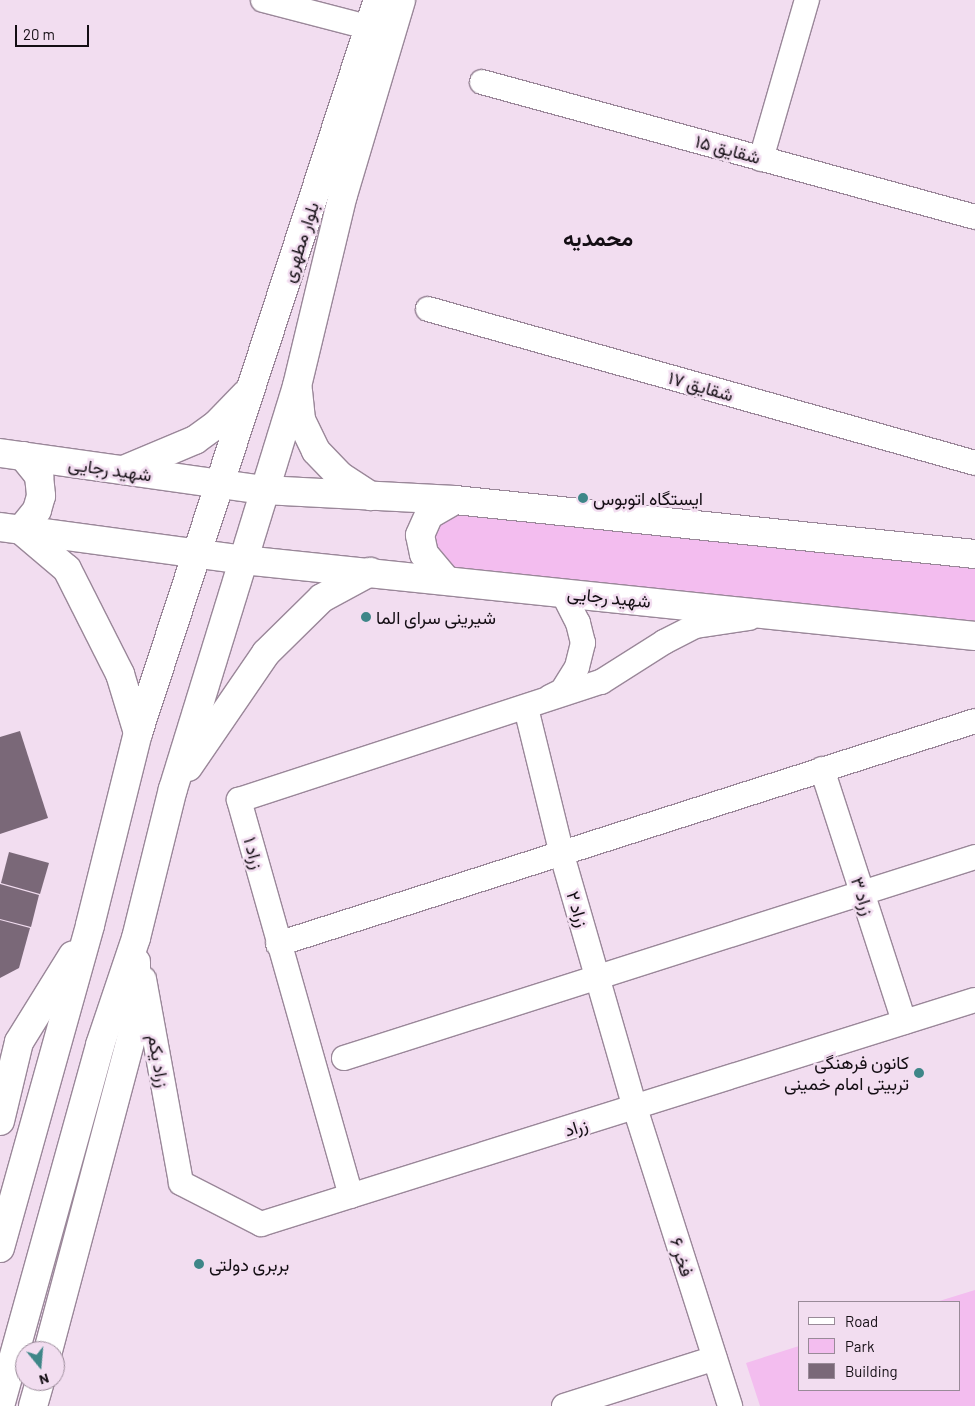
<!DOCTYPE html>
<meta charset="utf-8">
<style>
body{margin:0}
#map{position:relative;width:975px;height:1406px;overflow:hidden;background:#f2ddf0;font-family:Barlow,Vazirmatn,sans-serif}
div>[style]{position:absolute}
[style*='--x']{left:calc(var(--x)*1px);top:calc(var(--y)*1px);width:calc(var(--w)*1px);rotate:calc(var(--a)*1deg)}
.green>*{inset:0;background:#f3bdef}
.building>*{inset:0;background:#7a6878}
.roads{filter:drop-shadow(1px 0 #9a8799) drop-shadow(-1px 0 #9a8799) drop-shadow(0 1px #9a8799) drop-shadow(0 -1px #9a8799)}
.street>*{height:24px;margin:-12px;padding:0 12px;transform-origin:12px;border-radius:12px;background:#fff}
.secondary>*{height:28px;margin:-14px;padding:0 14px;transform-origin:14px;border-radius:14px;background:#fff}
.dots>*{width:14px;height:14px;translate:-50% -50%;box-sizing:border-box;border:2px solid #f2ddf0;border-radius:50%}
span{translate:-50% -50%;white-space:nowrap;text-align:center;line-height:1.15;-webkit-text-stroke:5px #f2ddf0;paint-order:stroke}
.street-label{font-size:18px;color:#140e14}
.poi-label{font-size:18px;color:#140e14}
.left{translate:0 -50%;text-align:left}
.right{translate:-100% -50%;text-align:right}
.district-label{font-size:22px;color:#140e14;font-weight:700}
.legend{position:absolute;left:798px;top:1301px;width:162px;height:90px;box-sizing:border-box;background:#f2ddf0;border:1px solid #998a98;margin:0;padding:6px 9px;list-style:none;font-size:15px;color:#140e14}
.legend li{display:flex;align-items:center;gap:10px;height:25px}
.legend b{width:25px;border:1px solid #998a98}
.north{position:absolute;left:15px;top:1341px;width:50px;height:50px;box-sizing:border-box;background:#f2ddf0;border:1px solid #998a98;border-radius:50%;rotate:163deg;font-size:14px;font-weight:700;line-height:20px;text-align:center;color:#140e14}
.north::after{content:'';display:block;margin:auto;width:18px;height:22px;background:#3e8688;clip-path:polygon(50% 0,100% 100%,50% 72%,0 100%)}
.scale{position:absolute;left:15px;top:25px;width:74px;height:22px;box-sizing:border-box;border:2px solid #140e14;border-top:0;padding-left:6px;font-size:15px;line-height:18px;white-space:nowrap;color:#140e14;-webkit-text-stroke:4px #f2ddf0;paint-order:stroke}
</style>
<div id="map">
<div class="green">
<div style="clip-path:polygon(455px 500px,975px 554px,975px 636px,446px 580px,424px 554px,429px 515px)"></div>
<div style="clip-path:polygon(975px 1290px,975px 1406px,760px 1406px,746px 1363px,799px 1346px,799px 1390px,959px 1390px,959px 1302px,936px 1302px)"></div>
</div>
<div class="building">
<div style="clip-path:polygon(20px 731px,48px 818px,0 834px,0 737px)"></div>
<div style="clip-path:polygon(9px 852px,49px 863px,40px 894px,1px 883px)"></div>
<div style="clip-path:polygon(0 884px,39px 895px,31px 927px,0 919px)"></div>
<div style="clip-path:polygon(0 920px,30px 928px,19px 968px,0 978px)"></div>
</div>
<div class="roads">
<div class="street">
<div style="--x:263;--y:0;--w:112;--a:14.5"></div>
<div style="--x:482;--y:82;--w:511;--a:15.31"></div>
<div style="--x:761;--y:159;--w:166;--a:-73.9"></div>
<div style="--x:428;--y:309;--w:568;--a:15.72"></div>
<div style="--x:550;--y:697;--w:13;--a:-27"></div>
<div style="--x:562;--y:691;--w:28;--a:-58"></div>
<div style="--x:577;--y:667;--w:25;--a:-76"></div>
<div style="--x:583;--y:643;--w:21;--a:-104"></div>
<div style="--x:578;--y:623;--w:35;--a:-117"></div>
<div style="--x:526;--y:708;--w:151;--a:76.2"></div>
<div style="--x:562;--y:855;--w:263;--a:73.9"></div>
<div style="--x:635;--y:1108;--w:313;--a:72.3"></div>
<div style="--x:822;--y:769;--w:266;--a:72"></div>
<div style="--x:278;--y:944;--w:732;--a:-17.74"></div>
<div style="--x:144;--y:979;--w:207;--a:79.7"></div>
<div style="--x:181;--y:1183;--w:90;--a:27.1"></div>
<div style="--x:261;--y:1224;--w:748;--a:-17.42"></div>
<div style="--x:344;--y:1058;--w:662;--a:-17.67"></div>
<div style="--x:351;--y:1196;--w:412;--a:-105.8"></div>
<div style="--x:239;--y:800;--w:381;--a:-18.1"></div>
<div style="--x:601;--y:682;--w:75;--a:-32.4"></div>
<div style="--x:664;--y:642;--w:36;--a:-27"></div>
<div style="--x:696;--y:626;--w:54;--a:-8.6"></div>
<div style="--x:564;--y:1406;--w:158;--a:-17.6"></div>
</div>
<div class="secondary">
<div style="--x:298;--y:391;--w:29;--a:84"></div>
<div style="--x:301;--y:420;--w:34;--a:64"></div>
<div style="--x:316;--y:451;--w:35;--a:46"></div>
<div style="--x:340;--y:476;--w:37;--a:33"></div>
<div style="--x:0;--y:453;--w:267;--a:8"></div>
<div style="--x:264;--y:490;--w:191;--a:3"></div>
<div style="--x:455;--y:500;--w:523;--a:5.93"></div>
<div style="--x:23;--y:456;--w:26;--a:51"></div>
<div style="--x:39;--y:476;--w:20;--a:84"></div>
<div style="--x:41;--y:496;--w:15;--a:106"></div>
<div style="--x:37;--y:510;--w:26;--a:129"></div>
<div style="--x:21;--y:530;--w:60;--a:40.3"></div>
<div style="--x:67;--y:569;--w:118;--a:63.2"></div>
<div style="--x:120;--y:674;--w:62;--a:73"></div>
<div style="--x:126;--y:469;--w:75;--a:-22.8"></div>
<div style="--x:195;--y:440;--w:26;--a:-36"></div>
<div style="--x:216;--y:425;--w:43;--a:-45.9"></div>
<div style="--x:0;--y:527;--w:245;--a:7.7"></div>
<div style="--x:243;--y:560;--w:736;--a:5.93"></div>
<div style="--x:446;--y:580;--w:34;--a:-130"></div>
<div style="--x:424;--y:554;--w:19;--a:-102"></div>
<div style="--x:420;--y:535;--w:22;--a:-66"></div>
<div style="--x:429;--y:515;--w:30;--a:-30"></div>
<div style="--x:188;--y:767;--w:138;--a:-55.6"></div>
<div style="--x:266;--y:653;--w:78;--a:-44.5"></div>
<div style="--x:322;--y:598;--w:55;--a:-28.4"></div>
<div style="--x:0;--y:1121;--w:81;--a:-76.5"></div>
<div style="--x:19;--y:1042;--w:102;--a:-58.2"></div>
<div style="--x:0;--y:1248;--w:335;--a:-74.4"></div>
<div style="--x:90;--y:925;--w:198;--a:-76"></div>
<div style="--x:138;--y:733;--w:771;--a:-71.87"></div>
<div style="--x:48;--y:1351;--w:342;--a:-75.1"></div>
<div style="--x:136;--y:1020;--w:58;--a:-90"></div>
<div style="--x:0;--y:1406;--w:375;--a:-74.5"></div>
<div style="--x:100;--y:1045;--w:113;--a:-71.4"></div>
<div style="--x:136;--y:938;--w:154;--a:-76.1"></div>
<div style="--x:173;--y:789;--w:422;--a:-72.9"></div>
<div style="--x:297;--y:386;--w:196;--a:-76.5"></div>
<div style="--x:343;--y:195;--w:203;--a:-73.4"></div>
<div style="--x:33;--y:1406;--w:26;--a:-74"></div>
</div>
</div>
<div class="dots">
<div style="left:583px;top:498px;background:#3e8688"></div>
<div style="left:366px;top:617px;background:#3e8688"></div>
<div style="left:919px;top:1073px;background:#3e8688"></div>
<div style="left:199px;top:1264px;background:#3e8688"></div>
</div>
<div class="street-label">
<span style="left:728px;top:149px;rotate:15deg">شقایق ۱۵</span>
<span style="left:300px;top:242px;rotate:-72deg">بلوار مطهری</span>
<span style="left:701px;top:386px;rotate:16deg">شقایق ۱۷</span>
<span style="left:110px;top:469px;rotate:8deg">شهید رجایی</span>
<span style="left:609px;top:597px;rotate:6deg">شهید رجایی</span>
<span style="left:254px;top:853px;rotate:75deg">زراد ۱</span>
<span style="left:863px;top:896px;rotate:72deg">زراد ۳</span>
<span style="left:578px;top:909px;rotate:73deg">زراد ۲</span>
<span style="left:159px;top:1061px;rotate:80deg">زراد یکم</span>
<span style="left:576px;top:1127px;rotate:-17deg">زراد</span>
<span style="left:682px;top:1257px;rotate:72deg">فخر ۶</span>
</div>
<div class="poi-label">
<span class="left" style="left:593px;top:498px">ایستگاه اتوبوس</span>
<span class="left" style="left:376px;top:617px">شیرینی سرای الما</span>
<span class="right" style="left:909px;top:1073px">کانون فرهنگی<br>تربیتی امام خمینی</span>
<span class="left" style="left:209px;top:1264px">بربری دولتی</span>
</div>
<div class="district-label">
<span style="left:598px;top:238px">محمدیه</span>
</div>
<ul class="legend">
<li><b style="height:6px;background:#fff"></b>Road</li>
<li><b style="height:14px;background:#f3bdef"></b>Park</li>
<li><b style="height:14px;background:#7a6878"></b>Building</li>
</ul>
<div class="north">N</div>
<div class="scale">20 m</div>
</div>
